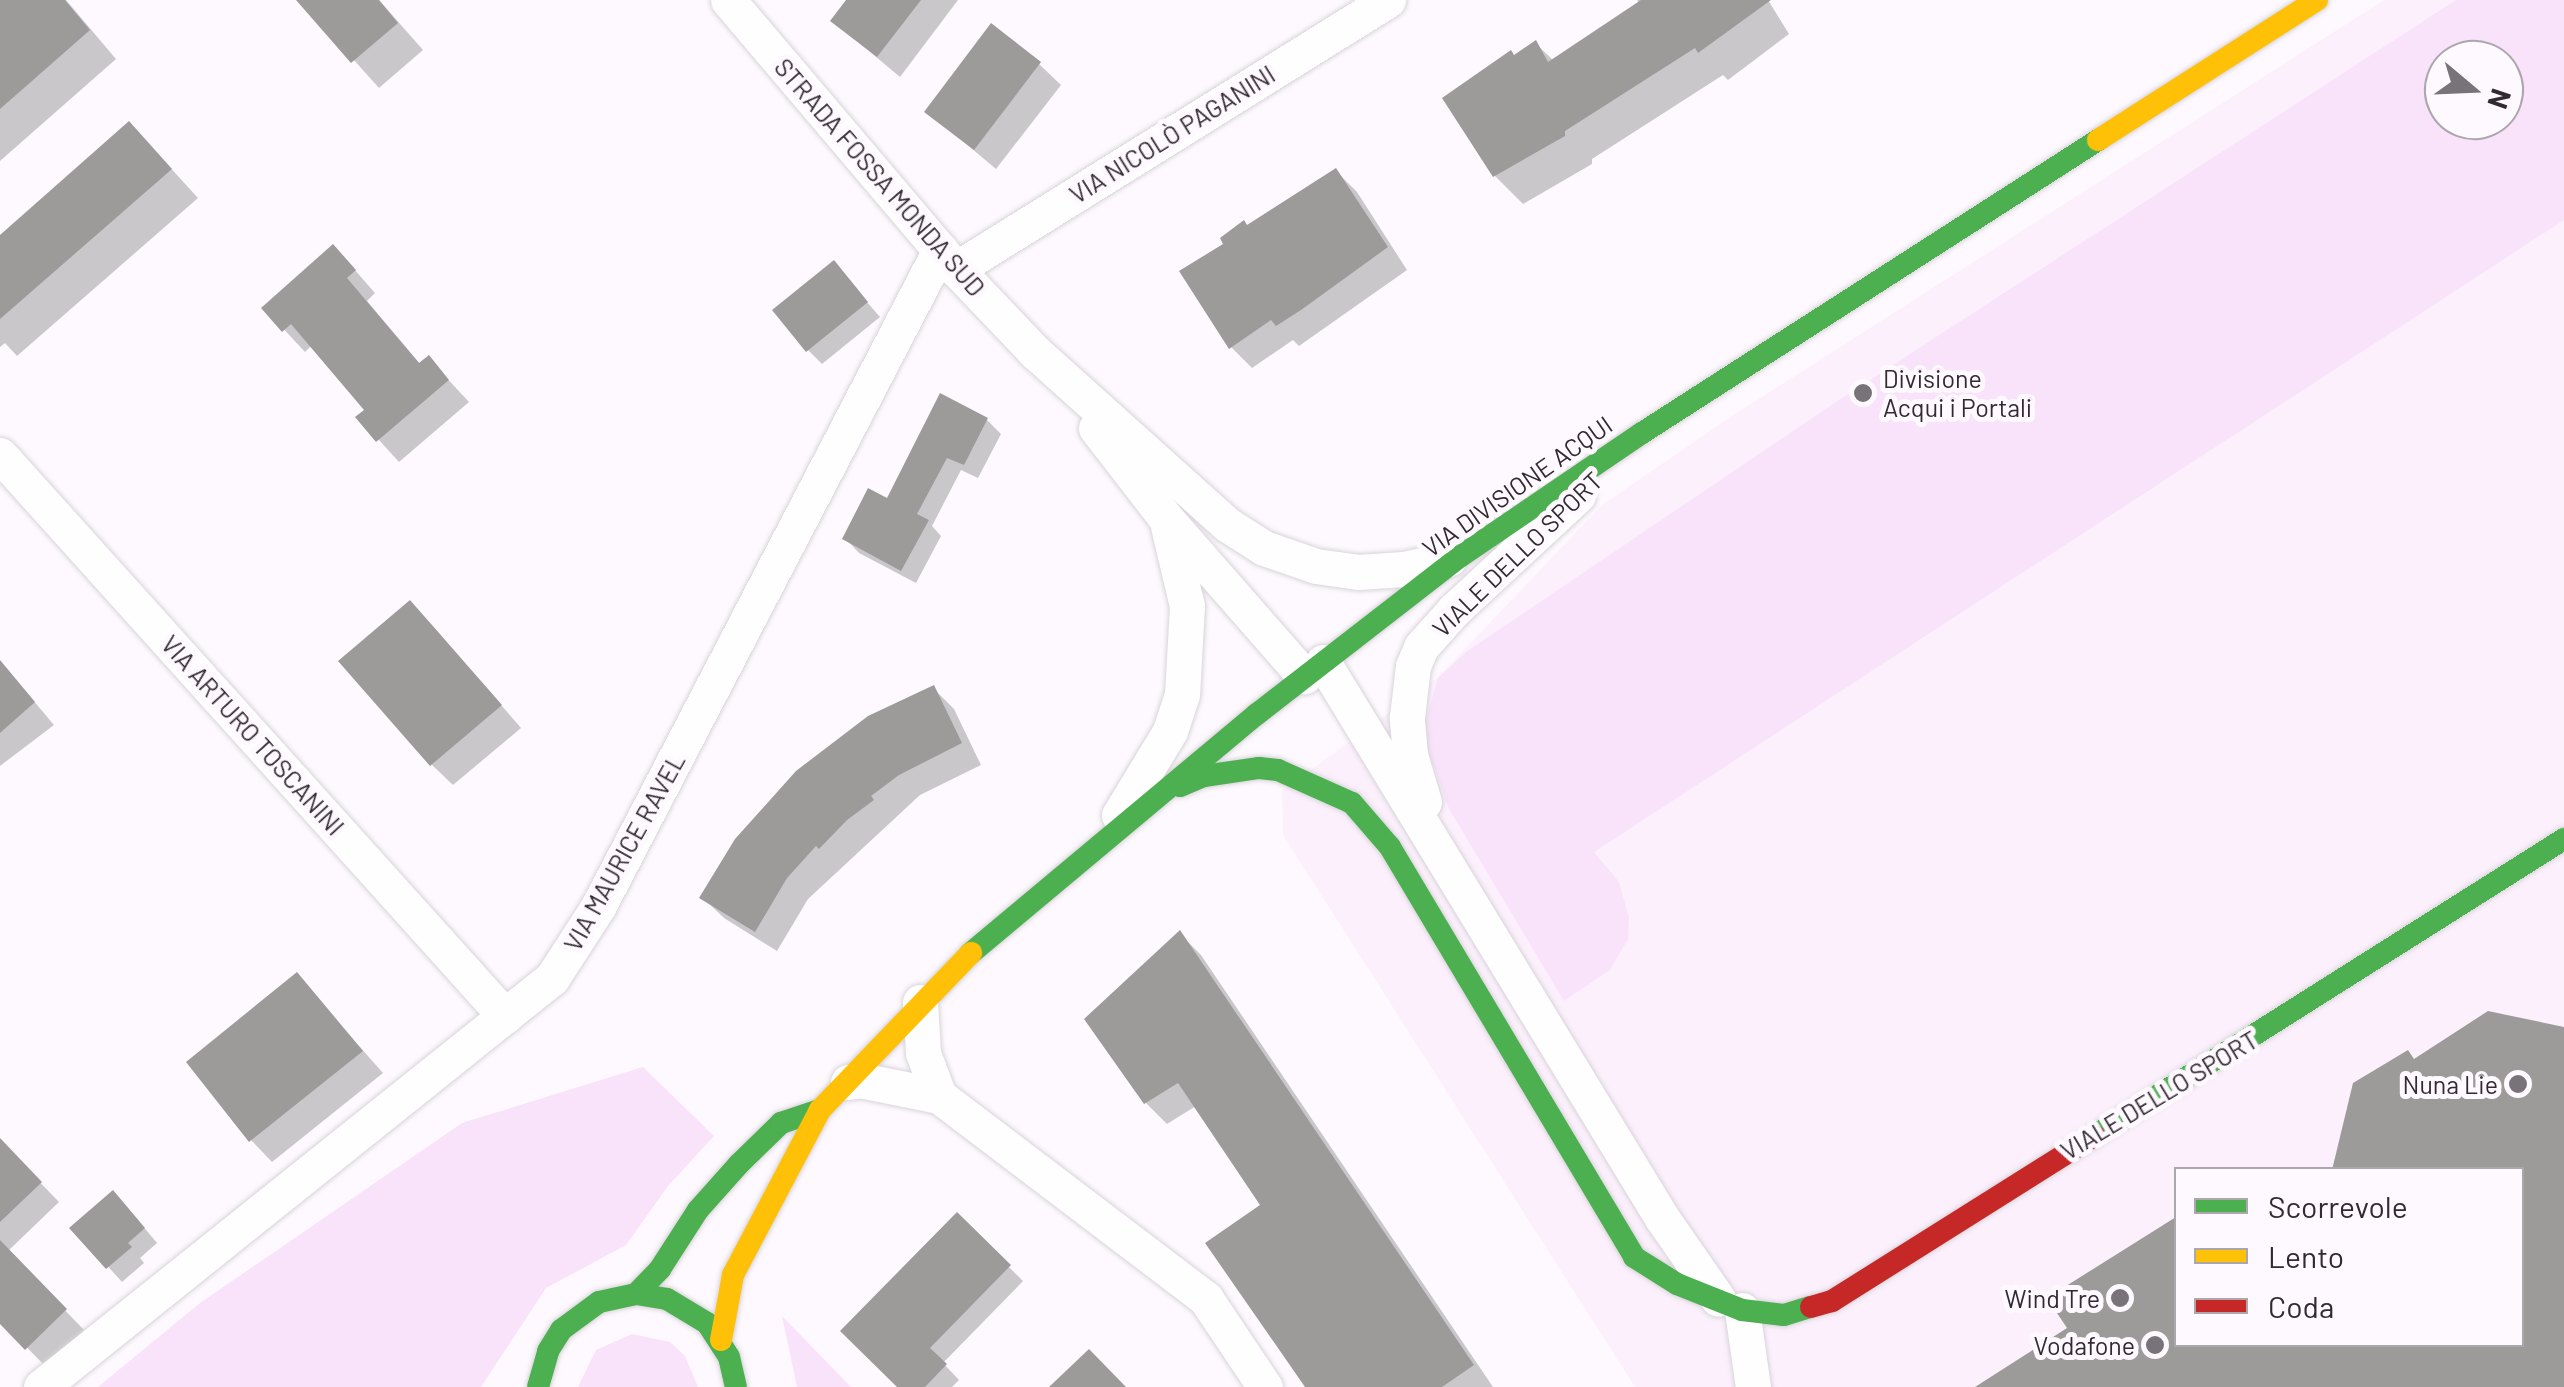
<!DOCTYPE html>
<meta charset="utf-8">
<style>
body{margin:0}
#map{position:relative;width:2564px;height:1387px;overflow:hidden;background:#fdf9fe;font-family:Barlow,sans-serif}
div>[style]{position:absolute}
.built>*{inset:0;background:#fcf0fd}
.green>*{inset:0;background:#f8e3fa}
.shadow>*{inset:0;background:#0003}
.building>*{inset:0;background:#9d9a9a}
.roads{filter:drop-shadow(0 0 2px #d8d4d9) drop-shadow(0 0 2px #d8d4d9)}
.street>*{height:35px;margin:-17.5px;padding:0 17.5px;transform-origin:17.5px;border-radius:17.5px;background:#fffeff}
.fast>*{height:22px;margin:-11px;padding:0 11px;transform-origin:11px;border-radius:11px;background:#4caf50}
.slow>*{height:22px;margin:-11px;padding:0 11px;transform-origin:11px;border-radius:11px;background:#ffc107}
.jam>*{height:22px;margin:-11px;padding:0 11px;transform-origin:11px;border-radius:11px;background:#c62828}
.dots>*{width:28px;height:28px;translate:-50% -50%;box-sizing:border-box;border:5px solid #fef8ff;border-radius:50%}
span{translate:-50% -50%;white-space:nowrap;text-align:center;line-height:1.15;-webkit-text-stroke:10px #fef8ff;paint-order:stroke}
.street-label{font-size:25px;color:#312b31}
.poi-label{font-size:25px;color:#312b31}
.left{translate:0 -50%;text-align:left}
.right{translate:-100% -50%;text-align:right}
.legend{position:absolute;left:2174px;top:1167px;width:350px;height:180px;box-sizing:border-box;background:#fef8ff;border:2px solid #aca6ad;margin:0;padding:12px 18px;list-style:none;font-size:30px;color:#312b31}
.legend li{display:flex;align-items:center;gap:20px;height:50px}
.legend b{width:50px;border:2px solid #aca6ad}
.north{position:absolute;left:2424px;top:40px;width:100px;height:100px;box-sizing:border-box;background:#fef8ff;border:2px solid #aca6ad;border-radius:50%;rotate:109deg;font-size:28px;font-weight:700;line-height:40px;text-align:center;color:#312b31}
.north::after{content:'';display:block;margin:auto;width:35px;height:45px;background:#787379;clip-path:polygon(50% 0,100% 100%,50% 72%,0 100%)}
</style>
<div id="map">
<div class="built">
<div style="clip-path:polygon(evenodd,2384px 0,2564px 0,2564px 1387px,1635px 1387px,1283px 835px,1282px 791px,1438px 677px,1602px 505px,1732px 416px,2384px 0,2444px 60px,2504px 60px,2504px 120px,2444px 120px,2444px 60px,2384px 0,2176px 1170px,2522px 1170px,2522px 1344px,2176px 1344px,2176px 1170px)"></div>
</div>
<div class="green">
<div style="clip-path:polygon(evenodd,2456px 0,2564px 0,2564px 220px,1594px 852px,1619px 882px,1629px 917px,1628px 939px,1610px 970px,1564px 1001px,1449px 809px,1422px 733px,1438px 678px,1466px 652px,1836px 402px,2456px 0,2444px 60px,2504px 60px,2504px 120px,2444px 120px,2444px 60px)"></div>
<div style="clip-path:polygon(643px 1067px,714px 1136px,668px 1186px,626px 1245px,546px 1288px,481px 1387px,98px 1387px,200px 1303px,462px 1123px)"></div>
<div style="clip-path:polygon(782px 1316px,851px 1387px,797px 1387px)"></div>
<div style="clip-path:polygon(632px 1334px,670px 1342px,685px 1356px,698px 1387px,578px 1387px,596px 1350px)"></div>
</div>
<div class="shadow">
<div style="clip-path:polygon(12px 0,66px 0,116px 59px,0 161px,0 10px)"></div>
<div style="clip-path:polygon(300px 0,379px 0,423px 50px,379px 88px)"></div>
<div style="clip-path:polygon(849px 0,958px 0,900px 77px,833px 21px)"></div>
<div style="clip-path:polygon(1637px 0,1768px 0,1789px 34px,1728px 80px,1723px 75px,1592px 159px,1592px 164px,1523px 204px,1495px 176px,1514px 57px,1535px 43px,1554px 61px,1640px 4px)"></div>
<div style="clip-path:polygon(1039px 64px,1061px 85px,996px 169px,927px 111px)"></div>
<div style="clip-path:polygon(156px 152px,198px 198px,17px 356px,5px 343px,0 347px,0 238px)"></div>
<div style="clip-path:polygon(1336px 171px,1357px 192px,1407px 270px,1299px 346px,1293px 340px,1252px 368px,1231px 347px,1226px 245px)"></div>
<div style="clip-path:polygon(834px 264px,880px 317px,822px 364px,808px 350px)"></div>
<div style="clip-path:polygon(354px 269px,375px 293px,367px 301px,421px 365px,429px 359px,469px 402px,399px 462px,359px 418px,367px 410px,312px 345px,305px 352px,264px 308px)"></div>
<div style="clip-path:polygon(987px 420px,1001px 434px,978px 478px,961px 470px,932px 526px,941px 536px,916px 583px,859px 553px,845px 538px)"></div>
<div style="clip-path:polygon(431px 624px,521px 728px,453px 785px,431px 764px)"></div>
<div style="clip-path:polygon(0 661px,54px 725px,0 766px)"></div>
<div style="clip-path:polygon(933px 688px,954px 709px,981px 765px,920px 795px,808px 899px,777px 951px,724px 918px,702px 897px)"></div>
<div style="clip-path:polygon(1180px 934px,1201px 955px,1493px 1387px,1308px 1387px,1263px 1205px,1196px 1106px,1167px 1124px,1146px 1103px)"></div>
<div style="clip-path:polygon(297px 976px,383px 1073px,272px 1162px,251px 1140px)"></div>
<div style="clip-path:polygon(2564px 1030px,2564px 1387px,1982px 1387px,2070px 1328px,2050px 1299px,2176px 1219px,2176px 1344px,2522px 1344px,2522px 1170px,2416px 1061px)"></div>
<div style="clip-path:polygon(0 1141px,59px 1202px,8px 1251px,84px 1330px,46px 1367px,0 1320px)"></div>
<div style="clip-path:polygon(127px 1207px,157px 1243px,140px 1258px,144px 1263px,122px 1282px,73px 1228px)"></div>
<div style="clip-path:polygon(957px 1216px,1023px 1281px,943px 1363px,959px 1380px,952px 1387px,900px 1387px)"></div>
</div>
<div class="building">
<div style="clip-path:polygon(0 0,65px 0,90px 30px,0 109px)"></div>
<div style="clip-path:polygon(296px 0,379px 0,398px 23px,351px 63px)"></div>
<div style="clip-path:polygon(846px 0,921px 0,877px 57px,830px 21px)"></div>
<div style="clip-path:polygon(1641px 0,1771px 0,1698px 53px,1695px 48px,1565px 131px,1565px 136px,1493px 177px,1442px 98px,1511px 50px,1514px 55px,1536px 40px,1548px 62px)"></div>
<div style="clip-path:polygon(991px 23px,1041px 62px,974px 150px,924px 112px)"></div>
<div style="clip-path:polygon(129px 121px,172px 169px,0 319px,0 235px)"></div>
<div style="clip-path:polygon(1336px 168px,1388px 247px,1301px 310px,1276px 326px,1271px 320px,1229px 349px,1179px 271px,1223px 244px,1220px 238px,1244px 220px,1247px 225px)"></div>
<div style="clip-path:polygon(333px 244px,356px 270px,347px 278px,419px 363px,429px 355px,449px 380px,376px 442px,355px 417px,364px 410px,291px 324px,282px 332px,261px 308px)"></div>
<div style="clip-path:polygon(834px 260px,868px 302px,806px 352px,772px 310px)"></div>
<div style="clip-path:polygon(940px 393px,988px 418px,964px 465px,947px 458px,917px 514px,929px 520px,901px 571px,842px 539px,868px 488px,887px 498px)"></div>
<div style="clip-path:polygon(410px 600px,502px 705px,430px 766px,338px 661px)"></div>
<div style="clip-path:polygon(0 660px,35px 702px,0 733px)"></div>
<div style="clip-path:polygon(934px 685px,962px 743px,899px 775px,871px 796px,874px 800px,847px 820px,819px 849px,816px 846px,787px 878px,755px 932px,699px 898px,735px 839px,796px 771px,868px 716px)"></div>
<div style="clip-path:polygon(1180px 930px,1474px 1365px,1442px 1387px,1305px 1387px,1205px 1243px,1260px 1205px,1178px 1083px,1144px 1104px,1084px 1019px)"></div>
<div style="clip-path:polygon(297px 972px,363px 1051px,249px 1142px,186px 1062px)"></div>
<div style="clip-path:polygon(2488px 1011px,2564px 1027px,2564px 1387px,1975px 1387px,2067px 1328px,2047px 1298px,2176px 1217px,2176px 1344px,2522px 1344px,2522px 1170px,2332px 1170px,2353px 1083px,2408px 1050px,2414px 1059px)"></div>
<div style="clip-path:polygon(0 1138px,42px 1182px,0 1222px)"></div>
<div style="clip-path:polygon(113px 1190px,145px 1228px,128px 1243px,132px 1247px,106px 1269px,69px 1228px)"></div>
<div style="clip-path:polygon(957px 1212px,1011px 1265px,930px 1348px,947px 1364px,925px 1387px,897px 1387px,840px 1331px)"></div>
<div style="clip-path:polygon(0 1240px,67px 1309px,25px 1350px,0 1324px)"></div>
<div style="clip-path:polygon(1089px 1349px,1126px 1387px,1049px 1387px)"></div>
</div>
<div class="roads">
<div class="street">
<div style="left:728px;top:0;width:353px;rotate:49.7deg"></div>
<div style="left:956px;top:269px;width:115px;rotate:46.4deg"></div>
<div style="left:1035px;top:352px;width:259px;rotate:41.9deg"></div>
<div style="left:1228px;top:525px;width:43px;rotate:32.6deg"></div>
<div style="left:1264px;top:548px;width:55px;rotate:19.1deg"></div>
<div style="left:1316px;top:566px;width:42px;rotate:8.1deg"></div>
<div style="left:1358px;top:572px;width:45px;rotate:-3.8deg"></div>
<div style="left:1403px;top:569px;width:47px;rotate:-12.3deg"></div>
<div style="left:956px;top:269px;width:509px;rotate:-31.91deg"></div>
<div style="left:1096px;top:428px;width:111px;rotate:52.3deg"></div>
<div style="left:1164px;top:516px;width:213px;rotate:48.8deg"></div>
<div style="left:0;top:455px;width:755px;rotate:48.01deg"></div>
<div style="left:1323px;top:662px;width:651px;rotate:58.63deg"></div>
<div style="left:1662px;top:1218px;width:98px;rotate:55.3deg"></div>
<div style="left:1424px;top:802px;width:49px;rotate:-106.6deg"></div>
<div style="left:1410px;top:755px;width:38px;rotate:-95deg"></div>
<div style="left:1407px;top:717px;width:51px;rotate:-83.3deg"></div>
<div style="left:1413px;top:666px;width:21px;rotate:-67deg"></div>
<div style="left:1421px;top:647px;width:50px;rotate:-48.3deg"></div>
<div style="left:1454px;top:610px;width:169px;rotate:-42.8deg"></div>
<div style="left:1119px;top:815px;width:98px;rotate:-58.7deg"></div>
<div style="left:1170px;top:731px;width:38px;rotate:-72deg"></div>
<div style="left:1182px;top:695px;width:89px;rotate:-86.8deg"></div>
<div style="left:1187px;top:606px;width:82px;rotate:-103.4deg"></div>
<div style="left:920px;top:1002px;width:51px;rotate:86.6deg"></div>
<div style="left:923px;top:1053px;width:46px;rotate:69.6deg"></div>
<div style="left:848px;top:1082px;width:12px;rotate:-9deg"></div>
<div style="left:860px;top:1080px;width:81px;rotate:11.4deg"></div>
<div style="left:939px;top:1096px;width:335px;rotate:37.2deg"></div>
<div style="left:1206px;top:1299px;width:106px;rotate:56.2deg"></div>
<div style="left:1742px;top:1310px;width:78px;rotate:81.9deg"></div>
<div style="left:41px;top:1387px;width:655px;rotate:-38.67deg"></div>
<div style="left:552px;top:978px;width:85px;rotate:-57.1deg"></div>
<div style="left:598px;top:907px;width:741px;rotate:-62.5deg"></div>
</div>
<div class="fast">
<div style="left:1180px;top:786px;width:26px;rotate:-23deg"></div>
<div style="left:1204px;top:776px;width:56px;rotate:-8.3deg"></div>
<div style="left:1259px;top:768px;width:19px;rotate:6deg"></div>
<div style="left:1278px;top:770px;width:81px;rotate:24deg"></div>
<div style="left:1352px;top:803px;width:58px;rotate:49.2deg"></div>
<div style="left:1390px;top:847px;width:477px;rotate:59.2deg"></div>
<div style="left:1634px;top:1257px;width:51px;rotate:32.1deg"></div>
<div style="left:1677px;top:1284px;width:70px;rotate:21.8deg"></div>
<div style="left:1742px;top:1310px;width:42px;rotate:6.8deg"></div>
<div style="left:1784px;top:1315px;width:28px;rotate:-17deg"></div>
<div style="left:971px;top:953px;width:373px;rotate:-39.9deg"></div>
<div style="left:1257px;top:714px;width:258px;rotate:-37.8deg"></div>
<div style="left:1461px;top:556px;width:219px;rotate:-34.2deg"></div>
<div style="left:1642px;top:433px;width:542px;rotate:-32.72deg"></div>
<div style="left:2094px;top:1136px;width:556px;rotate:-32.29deg"></div>
<div style="left:636px;top:1294px;width:35px;rotate:-46deg"></div>
<div style="left:660px;top:1269px;width:70px;rotate:-57.2deg"></div>
<div style="left:698px;top:1210px;width:62px;rotate:-48.3deg"></div>
<div style="left:739px;top:1164px;width:59px;rotate:-44.3deg"></div>
<div style="left:781px;top:1123px;width:41px;rotate:-18.4deg"></div>
<div style="left:538px;top:1387px;width:37px;rotate:-74deg"></div>
<div style="left:548px;top:1351px;width:25px;rotate:-58deg"></div>
<div style="left:561px;top:1330px;width:47px;rotate:-36.4deg"></div>
<div style="left:599px;top:1302px;width:38px;rotate:-12deg"></div>
<div style="left:636px;top:1294px;width:31px;rotate:9deg"></div>
<div style="left:667px;top:1299px;width:47px;rotate:31deg"></div>
<div style="left:707px;top:1323px;width:40px;rotate:57.1deg"></div>
<div style="left:729px;top:1357px;width:31px;rotate:77deg"></div>
</div>
<div class="slow">
<div style="left:2098px;top:140px;width:260px;rotate:-32.6deg"></div>
<div style="left:721px;top:1340px;width:66px;rotate:-79.5deg"></div>
<div style="left:733px;top:1275px;width:187px;rotate:-62.2deg"></div>
<div style="left:820px;top:1110px;width:218px;rotate:-46.1deg"></div>
</div>
<div class="jam">
<div style="left:1811px;top:1307px;width:22px;rotate:-16deg"></div>
<div style="left:1832px;top:1301px;width:310px;rotate:-32.2deg"></div>
</div>
</div>
<div class="dots">
<div style="left:1863px;top:393px;background:#787379"></div>
<div style="left:2518px;top:1084px;background:#787379"></div>
<div style="left:2120px;top:1298px;background:#787379"></div>
<div style="left:2155px;top:1345px;background:#787379"></div>
</div>
<div class="street-label">
<span style="left:1172px;top:134px;rotate:-32deg">VIA NICOLÒ PAGANINI</span>
<span style="left:880px;top:177px;rotate:49deg">STRADA FOSSA MONDA SUD</span>
<span style="left:1517px;top:486px;rotate:-35deg">VIA DIVISIONE ACQUI</span>
<span style="left:1517px;top:554px;rotate:-44deg">VIALE DELLO SPORT</span>
<span style="left:253px;top:735px;rotate:48deg">VIA ARTURO TOSCANINI</span>
<span style="left:624px;top:852px;rotate:-61deg">VIA MAURICE RAVEL</span>
<span style="left:2159px;top:1095px;rotate:-31deg">VIALE DELLO SPORT</span>
</div>
<div class="poi-label">
<span class="left" style="left:1883px;top:393px">Divisione<br>Acqui i Portali</span>
<span class="right" style="left:2498px;top:1084px">Nuna Lie</span>
<span class="right" style="left:2100px;top:1298px">Wind Tre</span>
<span class="right" style="left:2135px;top:1345px">Vodafone</span>
</div>
<ul class="legend">
<li><b style="height:12px;background:#4caf50"></b>Scorrevole</li>
<li><b style="height:12px;background:#ffc107"></b>Lento</li>
<li><b style="height:12px;background:#c62828"></b>Coda</li>
</ul>
<div class="north">N</div>
</div>
